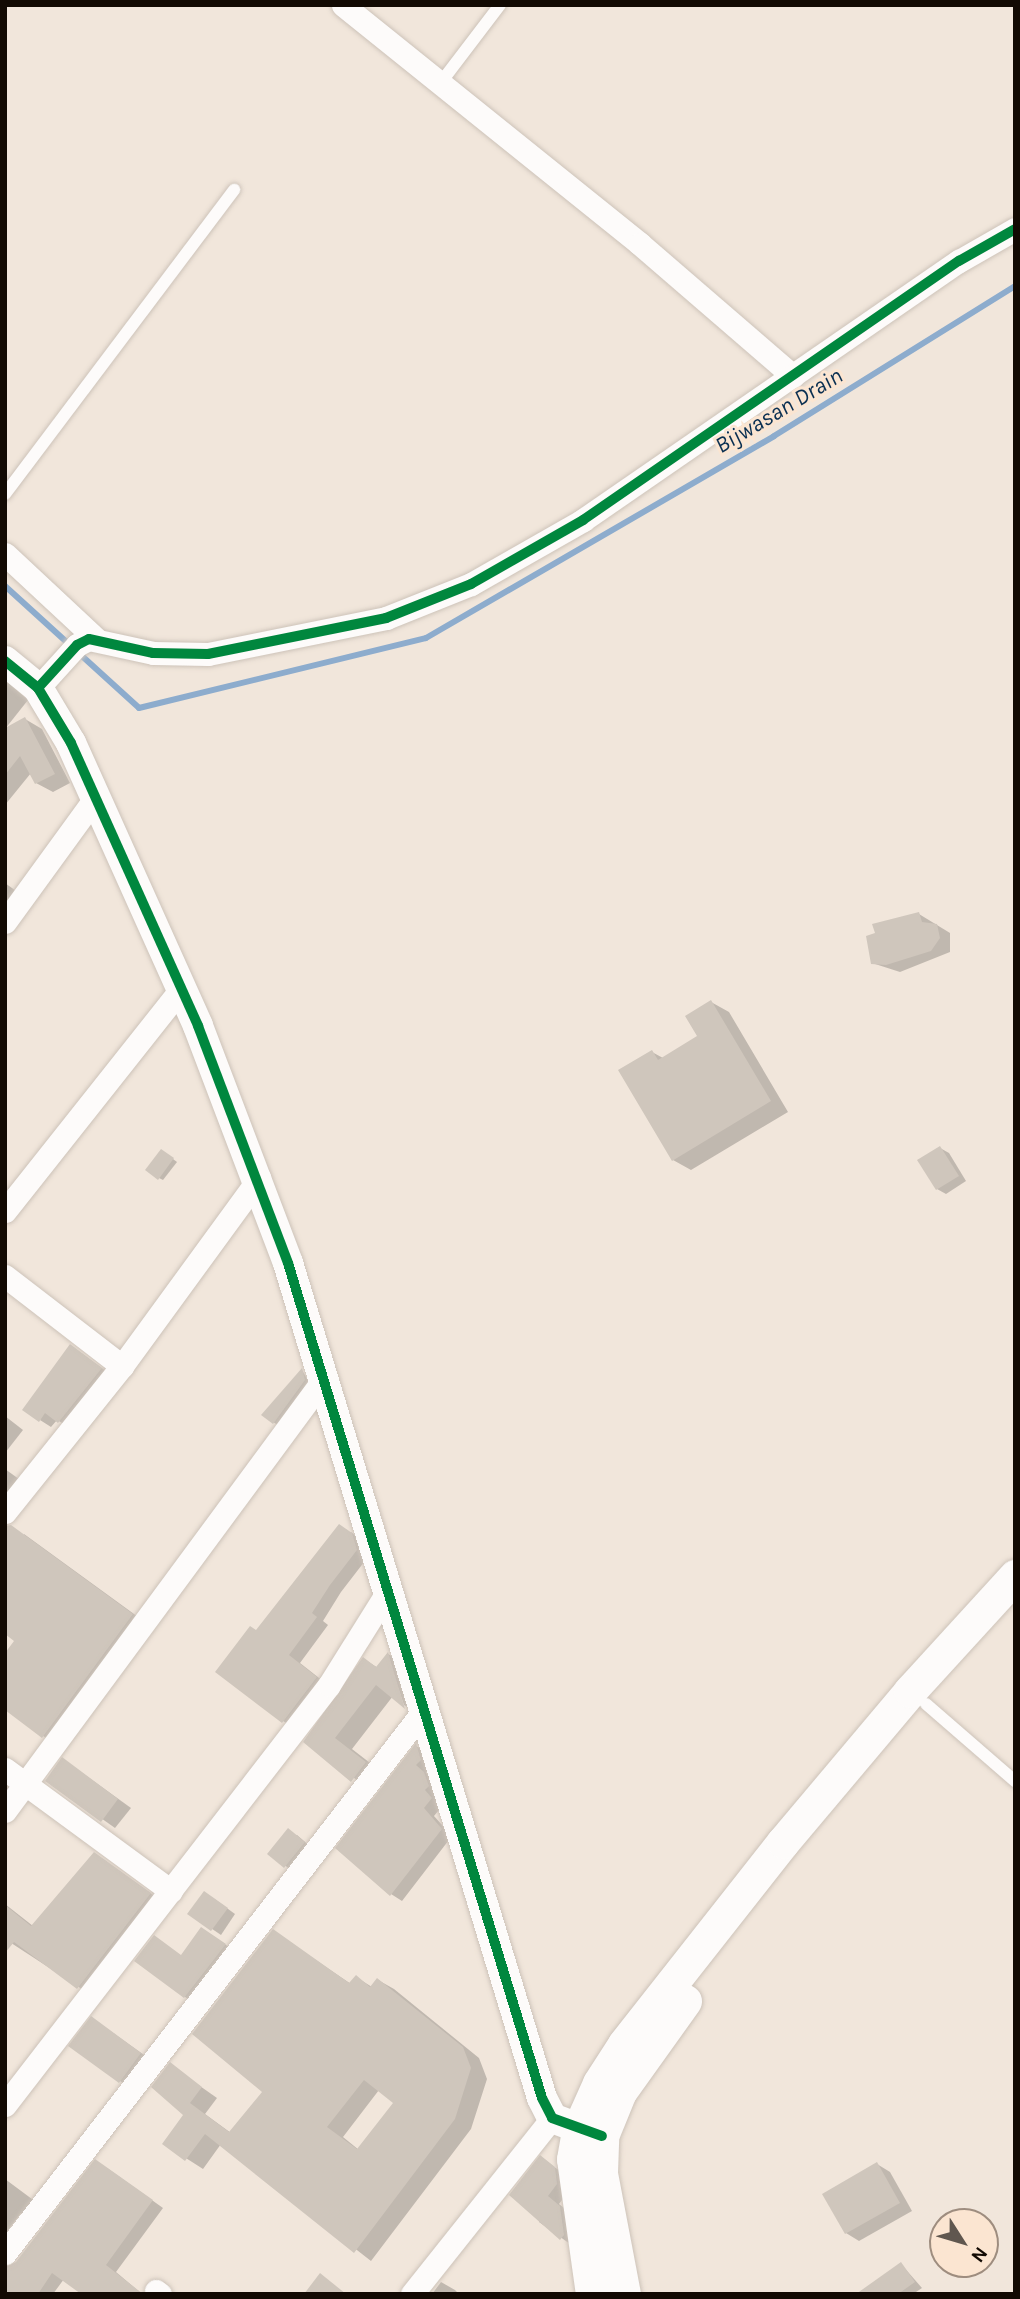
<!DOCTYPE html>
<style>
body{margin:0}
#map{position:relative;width:1020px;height:2299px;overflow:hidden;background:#f1e6db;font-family:Karla,sans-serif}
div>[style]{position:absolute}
.shadow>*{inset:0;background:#0003}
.stream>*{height:6px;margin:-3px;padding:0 3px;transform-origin:3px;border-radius:3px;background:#8daccd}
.building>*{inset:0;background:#cfc6bc}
.roads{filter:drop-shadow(0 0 2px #cdc3b9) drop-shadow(0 0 2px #cdc3b9)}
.service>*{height:12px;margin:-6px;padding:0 6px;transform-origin:6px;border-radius:6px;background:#fdfbfa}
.minor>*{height:23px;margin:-11.5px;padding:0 11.5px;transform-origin:11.5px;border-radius:11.5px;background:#fdfbfa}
.tertiary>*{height:30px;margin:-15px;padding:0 15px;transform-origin:15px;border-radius:15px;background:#fdfbfa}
.secondary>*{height:33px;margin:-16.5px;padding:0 16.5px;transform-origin:16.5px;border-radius:16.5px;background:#fdfbfa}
.cycleway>*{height:10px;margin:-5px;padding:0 5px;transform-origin:5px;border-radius:5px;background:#00873e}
span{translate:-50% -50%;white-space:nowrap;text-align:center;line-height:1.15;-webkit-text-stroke:6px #fbe5d1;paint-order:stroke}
.water-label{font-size:23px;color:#0a2f51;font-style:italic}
.frame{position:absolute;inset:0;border:7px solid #120a03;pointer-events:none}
.north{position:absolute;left:929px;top:2208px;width:70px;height:70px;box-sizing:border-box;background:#fbe5d1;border:2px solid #9e8d7f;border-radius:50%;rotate:127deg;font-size:19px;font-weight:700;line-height:28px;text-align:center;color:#120a03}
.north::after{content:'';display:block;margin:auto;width:24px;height:32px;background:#60574f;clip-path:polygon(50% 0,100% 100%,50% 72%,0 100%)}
</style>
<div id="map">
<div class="shadow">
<div style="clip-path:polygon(5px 680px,28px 700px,5px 729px)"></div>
<div style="clip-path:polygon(25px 719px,42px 729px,70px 783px,53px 792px,36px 783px,31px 773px,5px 805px,5px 730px)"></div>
<div style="clip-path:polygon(5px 883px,23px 896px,5px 920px)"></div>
<div style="clip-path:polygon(919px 914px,950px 933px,950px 952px,900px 972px,872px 963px,877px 935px)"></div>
<div style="clip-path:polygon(711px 1002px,729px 1012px,788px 1112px,691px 1170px,673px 1160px,652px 1052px,663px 1058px,699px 1037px)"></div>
<div style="clip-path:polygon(940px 1148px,949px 1153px,966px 1181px,946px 1194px,937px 1189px)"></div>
<div style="clip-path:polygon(165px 1153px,177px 1162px,163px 1180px,159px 1178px)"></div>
<div style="clip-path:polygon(71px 1346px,113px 1376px,71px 1428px,57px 1420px,51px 1427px,40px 1420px)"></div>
<div style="clip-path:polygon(302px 1370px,310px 1384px,279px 1426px,263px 1415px)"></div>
<div style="clip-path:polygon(5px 1416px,23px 1430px,5px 1453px)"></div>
<div style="clip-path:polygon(5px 1469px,23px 1482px,5px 1503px)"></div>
<div style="clip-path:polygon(351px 1532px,363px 1542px,368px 1557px,341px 1592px,323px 1621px,328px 1625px,300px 1663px,328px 1685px,295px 1728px,283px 1721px,257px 1632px)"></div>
<div style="clip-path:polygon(24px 1534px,145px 1622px,55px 1743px,43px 1736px)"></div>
<div style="clip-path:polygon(388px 1654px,406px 1664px,422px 1716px,404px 1705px,392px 1670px,393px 1696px,352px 1749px,383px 1773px,370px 1790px,305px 1741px,364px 1659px,378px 1668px)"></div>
<div style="clip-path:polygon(416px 1746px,427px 1752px,431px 1766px,426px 1773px,436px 1780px,443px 1805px,434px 1816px,452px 1836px,402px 1901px,391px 1894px)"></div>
<div style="clip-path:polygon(63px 1759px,131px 1808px,115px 1828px,47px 1780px)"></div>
<div style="clip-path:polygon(297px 1835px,312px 1848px,294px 1872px,269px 1854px)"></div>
<div style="clip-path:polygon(95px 1854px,163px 1902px,91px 1995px,5px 1939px,5px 1904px,33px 1926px)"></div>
<div style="clip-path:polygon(213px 1898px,235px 1914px,221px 1935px,190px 1914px)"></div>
<div style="clip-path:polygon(evenodd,273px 1931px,351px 1984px,356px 1977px,372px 1987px,378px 1980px,394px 1989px,479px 2058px,487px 2079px,471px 2129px,371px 2261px,221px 2144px,203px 2169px,164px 2144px,185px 2115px,170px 2065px,217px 2098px,205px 2114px,231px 2133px,264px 2091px,273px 1931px,379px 2090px,395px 2103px,359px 2150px,343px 2137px,379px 2090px)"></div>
<div style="clip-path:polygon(213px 1936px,236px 1952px,197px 2004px,185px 1997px,182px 1956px)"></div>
<div style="clip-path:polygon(92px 2018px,154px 2062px,133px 2089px,120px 2081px)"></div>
<div style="clip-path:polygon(541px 2158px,566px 2175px,568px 2192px,559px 2204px,572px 2214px,573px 2246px,539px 2222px)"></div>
<div style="clip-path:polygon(877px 2164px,890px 2172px,912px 2211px,859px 2241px,846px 2233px)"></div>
<div style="clip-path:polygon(107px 2168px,163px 2208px,116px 2272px,142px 2294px,64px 2279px,53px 2294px,5px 2294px,17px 2263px)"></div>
<div style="clip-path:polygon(5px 2179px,40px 2205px,30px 2218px,21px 2213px,5px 2234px)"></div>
<div style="clip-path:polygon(901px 2264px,922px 2288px,913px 2294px,864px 2294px)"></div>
<div style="clip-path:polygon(441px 2282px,455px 2290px,459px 2294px,432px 2294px)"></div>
</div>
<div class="stream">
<div style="left:5px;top:586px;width:181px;rotate:42.3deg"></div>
<div style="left:139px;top:708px;width:295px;rotate:-13.7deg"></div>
<div style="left:426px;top:638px;width:402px;rotate:-30.1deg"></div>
<div style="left:774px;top:436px;width:284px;rotate:-31.9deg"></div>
</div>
<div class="building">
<div style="clip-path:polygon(25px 717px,55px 774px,35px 784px,20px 756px,5px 775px,5px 728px)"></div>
<div style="clip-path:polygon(919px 912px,922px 922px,937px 924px,940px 938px,931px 951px,886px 965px,871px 964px,866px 936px,875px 933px,872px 924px)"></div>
<div style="clip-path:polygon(711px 1000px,771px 1101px,672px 1161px,618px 1070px,652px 1050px,658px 1060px,697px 1036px,685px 1016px)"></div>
<div style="clip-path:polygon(940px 1146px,959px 1176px,936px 1190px,917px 1160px)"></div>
<div style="clip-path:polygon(161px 1149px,174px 1158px,158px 1180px,145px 1170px)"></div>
<div style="clip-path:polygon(70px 1344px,102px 1368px,58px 1423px,45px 1413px,39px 1422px,22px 1410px)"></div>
<div style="clip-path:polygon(302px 1368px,305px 1380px,273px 1424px,261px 1415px)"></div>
<div style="clip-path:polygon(339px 1524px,352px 1533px,357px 1550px,330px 1585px,312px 1613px,317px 1617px,289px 1655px,317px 1677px,282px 1723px,215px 1672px,250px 1626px,256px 1630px)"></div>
<div style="clip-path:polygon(11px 1525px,133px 1614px,42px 1738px,5px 1710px,5px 1653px,14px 1641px,5px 1634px,5px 1526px)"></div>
<div style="clip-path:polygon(388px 1652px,405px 1709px,376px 1685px,335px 1738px,366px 1762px,351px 1782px,303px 1742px,363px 1657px,376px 1667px)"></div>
<div style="clip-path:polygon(416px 1743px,421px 1760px,416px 1765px,424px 1772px,429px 1786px,425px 1790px,432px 1798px,424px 1808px,442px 1829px,390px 1896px,335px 1848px)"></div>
<div style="clip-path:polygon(62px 1757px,118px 1799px,101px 1822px,45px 1781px)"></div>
<div style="clip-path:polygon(288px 1828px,305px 1842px,284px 1868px,267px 1854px)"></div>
<div style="clip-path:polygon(94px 1852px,151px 1893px,77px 1989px,14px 1942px,5px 1953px,5px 1905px,31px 1926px)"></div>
<div style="clip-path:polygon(204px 1891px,228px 1908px,211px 1931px,187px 1914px)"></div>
<div style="clip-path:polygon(201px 1927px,226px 1944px,184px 1998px,134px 1961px,154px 1935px,181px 1955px)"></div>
<div style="clip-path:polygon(evenodd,273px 1929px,349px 1983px,356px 1975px,370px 1987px,377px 1978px,463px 2047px,471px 2068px,455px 2119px,354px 2253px,205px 2134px,185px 2161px,162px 2144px,183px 2115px,151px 2087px,170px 2062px,202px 2087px,190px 2103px,229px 2132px,262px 2092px,192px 2034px,273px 1929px,364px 2080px,393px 2103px,357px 2149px,327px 2127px,364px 2080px)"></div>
<div style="clip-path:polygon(91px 2016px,141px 2053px,119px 2083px,68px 2046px)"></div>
<div style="clip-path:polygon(540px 2155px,555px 2167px,557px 2184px,548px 2196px,560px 2206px,564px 2235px,560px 2240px,509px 2195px)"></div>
<div style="clip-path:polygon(95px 2159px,153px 2200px,106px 2265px,143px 2294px,81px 2294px,52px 2273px,38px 2294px,5px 2294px,5px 2267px,16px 2262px)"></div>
<div style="clip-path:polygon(877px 2162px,900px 2203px,845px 2234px,822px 2194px)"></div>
<div style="clip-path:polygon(901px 2262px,915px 2282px,898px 2294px,856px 2294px)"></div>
<div style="clip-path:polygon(320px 2273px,346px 2294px,304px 2294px)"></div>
</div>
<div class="roads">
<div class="service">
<div style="left:442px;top:81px;width:96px;rotate:-52.7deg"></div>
<div style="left:5px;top:494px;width:381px;rotate:-53deg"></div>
<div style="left:926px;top:1704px;width:118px;rotate:40.9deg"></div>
</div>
<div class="minor">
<div style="left:343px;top:5px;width:381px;rotate:38.8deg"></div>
<div style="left:640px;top:244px;width:202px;rotate:40.8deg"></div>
<div style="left:5px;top:554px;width:123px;rotate:43deg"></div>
<div style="left:38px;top:688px;width:58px;rotate:-47.8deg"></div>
<div style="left:77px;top:645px;width:13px;rotate:-27deg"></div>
<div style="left:89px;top:639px;width:66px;rotate:12.3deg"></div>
<div style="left:153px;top:653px;width:55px;rotate:1deg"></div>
<div style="left:208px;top:654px;width:182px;rotate:-11.4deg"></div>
<div style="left:386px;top:618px;width:92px;rotate:-21.8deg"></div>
<div style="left:471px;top:584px;width:129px;rotate:-29.7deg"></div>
<div style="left:583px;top:520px;width:457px;rotate:-34.6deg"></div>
<div style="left:959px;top:261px;width:64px;rotate:-29.7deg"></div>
<div style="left:5px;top:922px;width:153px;rotate:-54deg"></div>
<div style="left:5px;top:1211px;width:283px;rotate:-51.6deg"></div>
<div style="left:5px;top:1276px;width:148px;rotate:37.6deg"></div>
<div style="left:5px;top:1512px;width:187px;rotate:-51.3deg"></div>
<div style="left:122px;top:1366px;width:233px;rotate:-53.9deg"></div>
<div style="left:5px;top:1769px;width:206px;rotate:36.3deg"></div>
<div style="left:5px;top:1811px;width:536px;rotate:-53.58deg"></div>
<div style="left:5px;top:2105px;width:530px;rotate:-52.35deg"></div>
<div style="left:329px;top:1685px;width:111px;rotate:-57.9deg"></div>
<div style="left:5px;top:2253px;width:686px;rotate:-52.34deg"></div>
<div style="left:156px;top:2291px;width:5px;rotate:37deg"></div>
<div style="left:412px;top:2294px;width:225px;rotate:-51.5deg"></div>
</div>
<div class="tertiary">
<div style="left:5px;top:661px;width:43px;rotate:39.3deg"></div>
<div style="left:38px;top:688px;width:64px;rotate:59deg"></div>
<div style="left:71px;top:743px;width:310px;rotate:65.8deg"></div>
<div style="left:198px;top:1026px;width:254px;rotate:69.2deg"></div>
<div style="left:288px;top:1263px;width:873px;rotate:73.08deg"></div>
<div style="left:542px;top:2098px;width:22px;rotate:63deg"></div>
<div style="left:552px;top:2118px;width:51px;rotate:20.6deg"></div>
</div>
<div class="secondary">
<div style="left:592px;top:2294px;width:136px;rotate:-98deg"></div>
<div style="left:573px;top:2159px;width:29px;rotate:-80deg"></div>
<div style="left:578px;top:2130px;width:51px;rotate:-65.9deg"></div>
<div style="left:599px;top:2083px;width:46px;rotate:-57.3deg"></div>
<div style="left:624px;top:2044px;width:257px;rotate:-51.8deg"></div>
<div style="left:783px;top:1842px;width:197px;rotate:-49.9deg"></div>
<div style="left:910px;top:1691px;width:156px;rotate:-47.6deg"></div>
<div style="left:624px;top:2294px;width:123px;rotate:-100.8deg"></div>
<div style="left:601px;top:2173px;width:37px;rotate:-88deg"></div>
<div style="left:602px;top:2136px;width:48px;rotate:-67.8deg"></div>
<div style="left:620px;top:2092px;width:112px;rotate:-54.5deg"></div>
</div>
</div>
<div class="cycleway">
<div style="left:5px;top:661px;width:43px;rotate:39.3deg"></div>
<div style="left:38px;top:688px;width:64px;rotate:59deg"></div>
<div style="left:71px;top:743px;width:310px;rotate:65.8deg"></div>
<div style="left:198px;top:1026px;width:254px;rotate:69.2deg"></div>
<div style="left:288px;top:1263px;width:873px;rotate:73.08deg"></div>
<div style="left:542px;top:2098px;width:22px;rotate:63deg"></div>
<div style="left:552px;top:2118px;width:53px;rotate:19.8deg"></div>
<div style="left:38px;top:688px;width:58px;rotate:-47.8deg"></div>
<div style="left:77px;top:645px;width:13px;rotate:-27deg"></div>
<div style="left:89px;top:639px;width:66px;rotate:12.3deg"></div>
<div style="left:153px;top:653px;width:55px;rotate:1deg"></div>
<div style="left:208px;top:654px;width:182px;rotate:-11.4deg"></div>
<div style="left:386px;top:618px;width:92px;rotate:-21.8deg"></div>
<div style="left:471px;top:584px;width:129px;rotate:-29.7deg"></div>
<div style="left:583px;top:520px;width:457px;rotate:-34.6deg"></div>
<div style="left:959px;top:261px;width:64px;rotate:-29.7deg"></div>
</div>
<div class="water-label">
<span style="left:779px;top:411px;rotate:-31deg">Bijwasan Drain</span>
</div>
<div class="frame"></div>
<div class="north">N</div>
</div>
